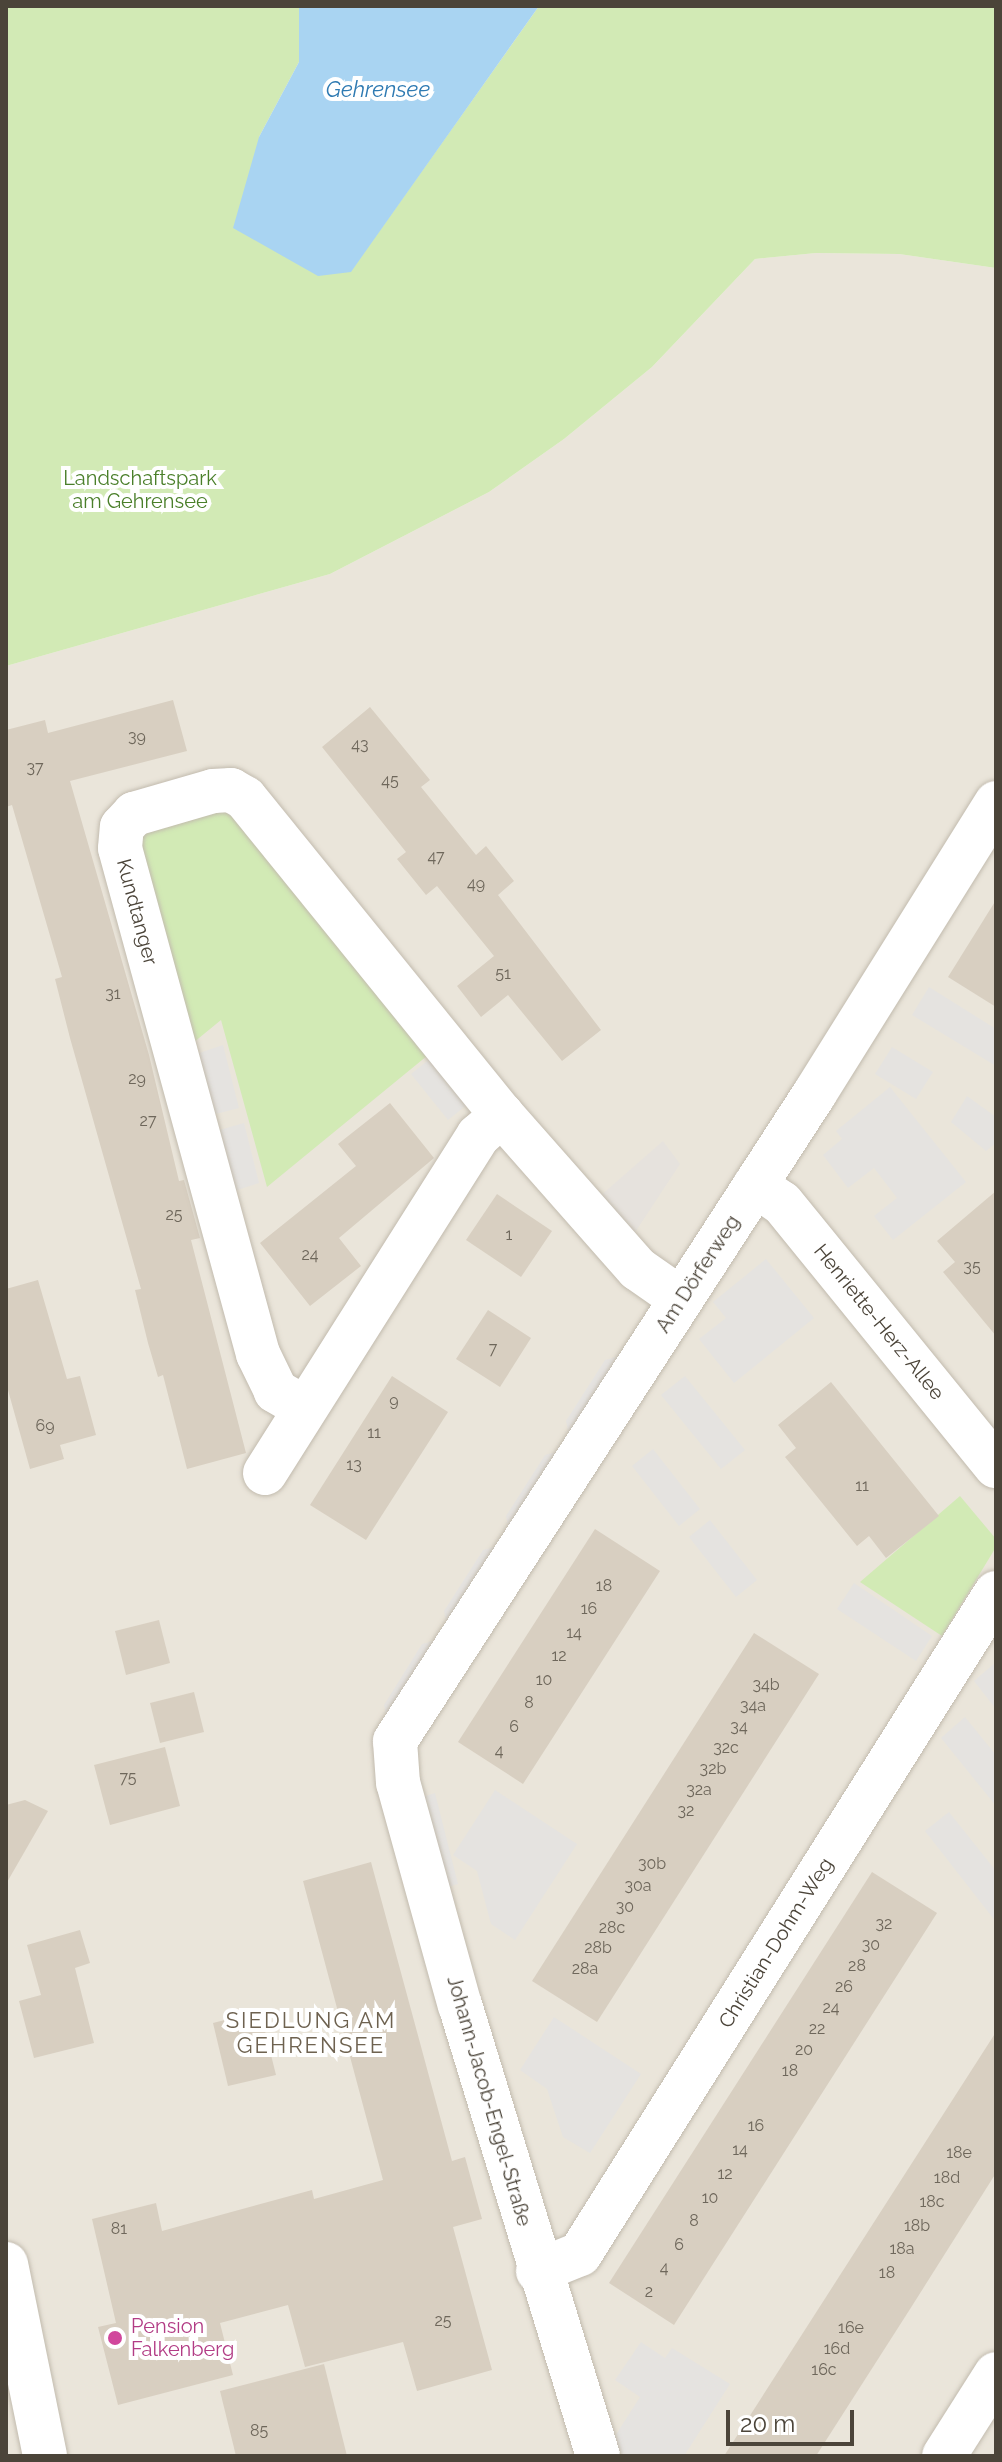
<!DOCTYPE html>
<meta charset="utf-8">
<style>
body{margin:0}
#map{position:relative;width:1002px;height:2462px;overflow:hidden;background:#f6f3ec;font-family:Raleway,sans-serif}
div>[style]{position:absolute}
.residential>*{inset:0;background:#eae5da}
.industrial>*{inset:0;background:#e6e2dd}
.green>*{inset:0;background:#d2eab5}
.parking>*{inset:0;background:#e5e3e0}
.water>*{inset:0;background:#a9d4f2}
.building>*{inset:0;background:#d8cfc1}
.roads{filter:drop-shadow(0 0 2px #c2bbae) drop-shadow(0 0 2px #c2bbae)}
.minor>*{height:44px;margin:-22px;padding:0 22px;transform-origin:22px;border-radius:22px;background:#fff}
.dots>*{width:22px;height:22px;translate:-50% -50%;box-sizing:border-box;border:4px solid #fff;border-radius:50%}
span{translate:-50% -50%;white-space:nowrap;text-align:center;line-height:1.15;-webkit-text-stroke:8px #fff;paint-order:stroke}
.number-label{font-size:16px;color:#6e675b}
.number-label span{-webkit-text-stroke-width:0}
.park-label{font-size:20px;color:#4a7f2a}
.street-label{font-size:20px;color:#4b4439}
.hotel-label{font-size:20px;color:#b23c85}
.left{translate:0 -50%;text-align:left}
.water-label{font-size:22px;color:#2e7ab2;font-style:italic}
.neighbourhood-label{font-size:22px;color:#6e6250;letter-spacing:2px}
.frame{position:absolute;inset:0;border:8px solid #4b4439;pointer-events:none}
.scale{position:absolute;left:726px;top:2410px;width:128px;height:36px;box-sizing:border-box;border:4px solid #4b4439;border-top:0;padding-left:10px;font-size:24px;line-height:28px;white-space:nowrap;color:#4b4439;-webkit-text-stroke:6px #fff;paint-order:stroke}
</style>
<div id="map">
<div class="residential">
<div style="clip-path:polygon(816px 253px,899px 254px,996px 268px,996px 2456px,6px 2456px,6px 666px,330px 574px,489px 492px,564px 439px,652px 367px,755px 259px)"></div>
</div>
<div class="industrial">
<div style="clip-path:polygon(663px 1141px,680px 1164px,630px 1240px,599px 1197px)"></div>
</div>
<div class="green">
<div style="clip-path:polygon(6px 6px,299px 6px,299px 62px,259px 137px,351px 271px,539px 6px,996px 6px,996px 268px,899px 254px,816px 253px,755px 259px,652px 367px,564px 439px,489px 492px,330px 574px,6px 666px)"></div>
<div style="clip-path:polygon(233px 807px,433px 1051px,267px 1187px,221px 1020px,188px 1047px,135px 850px,141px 832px)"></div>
<div style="clip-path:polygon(960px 1496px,996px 1539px,996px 1547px,942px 1636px,860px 1582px)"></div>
</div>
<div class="parking">
<div style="clip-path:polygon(929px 987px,996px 1029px,996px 1066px,912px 1015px)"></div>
<div style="clip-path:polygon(223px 1045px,239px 1108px,212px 1115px,216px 1131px,244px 1123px,259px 1183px,234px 1191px,188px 1047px,199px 1053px)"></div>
<div style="clip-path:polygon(892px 1047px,933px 1072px,916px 1099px,875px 1074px)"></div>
<div style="clip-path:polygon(436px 1054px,473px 1100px,448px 1120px,411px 1074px)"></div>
<div style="clip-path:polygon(890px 1087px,966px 1182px,893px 1240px,874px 1216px,897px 1198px,874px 1168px,848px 1188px,823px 1155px,842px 1139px,836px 1131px)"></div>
<div style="clip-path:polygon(967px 1096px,996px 1117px,996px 1143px,986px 1151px,951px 1122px)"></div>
<div style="clip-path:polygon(766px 1259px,814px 1318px,734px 1383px,699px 1339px,726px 1318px,713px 1302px)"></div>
<div style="clip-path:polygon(620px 1356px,569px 1436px,566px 1421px,605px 1360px)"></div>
<div style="clip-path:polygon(685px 1376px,745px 1450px,721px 1469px,661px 1395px)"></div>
<div style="clip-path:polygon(653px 1449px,700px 1509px,679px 1526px,632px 1466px)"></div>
<div style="clip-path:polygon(560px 1451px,509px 1531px,506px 1516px,545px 1455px)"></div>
<div style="clip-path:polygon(710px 1520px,757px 1580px,736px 1597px,689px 1537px)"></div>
<div style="clip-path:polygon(498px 1546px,447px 1625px,444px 1611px,483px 1550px)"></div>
<div style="clip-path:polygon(854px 1583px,932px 1636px,916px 1661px,837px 1609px)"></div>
<div style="clip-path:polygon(437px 1640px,387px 1720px,384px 1705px,422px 1644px)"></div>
<div style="clip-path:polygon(996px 1662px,996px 1707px,995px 1708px,974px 1681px)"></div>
<div style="clip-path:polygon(965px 1717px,996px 1755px,996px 1806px,941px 1738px)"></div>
<div style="clip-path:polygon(495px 1790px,577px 1844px,515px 1940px,491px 1924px,477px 1871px,453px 1855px)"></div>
<div style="clip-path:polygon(435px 1793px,458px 1884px,448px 1887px,425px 1796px)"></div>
<div style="clip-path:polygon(949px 1812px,996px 1871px,996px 1922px,925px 1831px)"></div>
<div style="clip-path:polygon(554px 2017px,641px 2074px,590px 2153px,563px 2137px,547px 2089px,520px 2070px)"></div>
<div style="clip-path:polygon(641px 2342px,665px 2358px,672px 2348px,730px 2384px,684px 2456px,623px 2456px,612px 2441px,640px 2397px,615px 2380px)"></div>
</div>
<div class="water">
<div style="clip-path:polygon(299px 6px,539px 6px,351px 272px,318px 276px,233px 228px,259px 137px,299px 62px)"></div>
</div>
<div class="building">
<div style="clip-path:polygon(173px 700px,187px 751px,70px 781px,149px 1055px,179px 1181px,184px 1180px,200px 1238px,191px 1240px,246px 1453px,187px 1469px,163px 1375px,158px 1377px,148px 1343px,135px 1290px,141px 1289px,70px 1038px,55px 979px,62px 977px,12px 805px,6px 807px,6px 730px,45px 720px,48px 733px)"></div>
<div style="clip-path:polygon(370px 707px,430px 780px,421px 787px,476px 855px,486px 846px,514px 881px,498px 895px,601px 1030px,562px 1061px,508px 995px,481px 1017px,457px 986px,494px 956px,437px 886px,426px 895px,397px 859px,406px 852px,322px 747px)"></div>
<div style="clip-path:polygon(996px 900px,996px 1007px,948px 977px)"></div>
<div style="clip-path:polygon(390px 1103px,434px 1158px,339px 1238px,361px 1266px,310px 1306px,260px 1243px,356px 1166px,338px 1144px)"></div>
<div style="clip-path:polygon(996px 1191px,996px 1336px,943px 1272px,955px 1262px,937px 1241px)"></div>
<div style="clip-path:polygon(497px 1194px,552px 1231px,521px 1277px,466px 1240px)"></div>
<div style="clip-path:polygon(38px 1280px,67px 1379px,80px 1376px,96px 1435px,60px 1445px,64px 1459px,30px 1469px,6px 1383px,6px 1289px)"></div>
<div style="clip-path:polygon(488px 1310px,531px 1338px,500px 1387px,456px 1359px)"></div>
<div style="clip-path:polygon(392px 1376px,448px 1412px,366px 1540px,310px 1505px)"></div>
<div style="clip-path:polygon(831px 1382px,939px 1516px,886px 1558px,869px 1536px,857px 1546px,785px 1457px,796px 1448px,778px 1425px)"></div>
<div style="clip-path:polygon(595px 1529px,660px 1571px,523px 1784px,458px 1742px)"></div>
<div style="clip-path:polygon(159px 1620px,170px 1663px,126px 1675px,115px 1631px)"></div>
<div style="clip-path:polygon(754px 1633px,819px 1674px,597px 2022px,532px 1981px)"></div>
<div style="clip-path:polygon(194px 1692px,204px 1732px,160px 1743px,150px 1703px)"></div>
<div style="clip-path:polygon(165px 1747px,180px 1806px,110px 1825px,94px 1765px)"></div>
<div style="clip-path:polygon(25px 1800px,48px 1811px,6px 1884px,6px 1805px)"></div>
<div style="clip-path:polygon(371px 1862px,452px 2161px,465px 2157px,482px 2219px,453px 2227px,492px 2370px,417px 2391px,403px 2342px,305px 2367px,288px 2305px,220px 2323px,233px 2375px,118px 2405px,98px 2327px,116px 2323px,92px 2219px,156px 2203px,162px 2231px,312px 2190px,314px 2199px,383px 2180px,303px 1881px)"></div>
<div style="clip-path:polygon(872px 1872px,937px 1913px,674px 2325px,609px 2283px)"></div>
<div style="clip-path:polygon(80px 1930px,90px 1963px,75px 1968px,94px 2043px,34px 2058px,19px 2001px,41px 1995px,27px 1945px)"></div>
<div style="clip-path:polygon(260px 2011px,276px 2075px,228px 2086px,213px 2023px)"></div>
<div style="clip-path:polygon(996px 2032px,996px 2173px,912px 2306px,816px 2456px,724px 2456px)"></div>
<div style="clip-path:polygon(324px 2364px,347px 2456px,236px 2456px,220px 2391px)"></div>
</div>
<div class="roads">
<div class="minor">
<div style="left:755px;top:1185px;width:32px;rotate:34deg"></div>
<div style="left:782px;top:1203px;width:339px;rotate:50.9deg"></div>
<div style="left:305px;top:1408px;width:34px;rotate:-150deg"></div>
<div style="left:276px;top:1391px;width:41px;rotate:-115.9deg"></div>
<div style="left:258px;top:1354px;width:524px;rotate:-105.26deg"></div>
<div style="left:120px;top:848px;width:21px;rotate:-85deg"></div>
<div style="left:122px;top:827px;width:18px;rotate:-47deg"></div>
<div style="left:134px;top:814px;width:82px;rotate:-16.2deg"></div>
<div style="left:213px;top:791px;width:18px;rotate:-3deg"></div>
<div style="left:231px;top:790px;width:16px;rotate:30deg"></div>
<div style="left:245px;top:798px;width:408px;rotate:51deg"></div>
<div style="left:502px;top:1115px;width:205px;rotate:48.6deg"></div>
<div style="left:638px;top:1269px;width:52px;rotate:34.9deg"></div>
<div style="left:265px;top:1473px;width:399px;rotate:-57.7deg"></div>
<div style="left:478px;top:1136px;width:32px;rotate:-41deg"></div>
<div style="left:6px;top:2264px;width:196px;rotate:78.5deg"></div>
<div style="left:538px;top:2271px;width:45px;rotate:-22deg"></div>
<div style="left:580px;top:2254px;width:781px;rotate:-57.82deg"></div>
<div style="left:598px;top:2456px;width:471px;rotate:-107deg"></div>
<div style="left:460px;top:2006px;width:231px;rotate:-105.5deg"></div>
<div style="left:398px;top:1783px;width:42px;rotate:-94.1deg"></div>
<div style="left:395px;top:1741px;width:772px;rotate:-57.05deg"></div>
<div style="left:815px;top:1093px;width:342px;rotate:-58deg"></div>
<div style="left:944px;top:2456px;width:97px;rotate:-57.6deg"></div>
</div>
</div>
<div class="dots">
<div style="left:115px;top:2338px;background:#d1479c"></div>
</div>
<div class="number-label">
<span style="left:137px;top:737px">39</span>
<span style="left:360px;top:745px">43</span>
<span style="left:35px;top:768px">37</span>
<span style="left:390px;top:781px">45</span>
<span style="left:436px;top:857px">47</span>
<span style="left:476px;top:884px">49</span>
<span style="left:503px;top:974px">51</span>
<span style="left:113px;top:994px">31</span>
<span style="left:137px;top:1079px">29</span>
<span style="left:148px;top:1121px">27</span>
<span style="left:174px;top:1215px">25</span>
<span style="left:509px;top:1235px">1</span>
<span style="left:310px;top:1255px">24</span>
<span style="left:972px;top:1267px">35</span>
<span style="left:493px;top:1349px">7</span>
<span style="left:394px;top:1401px">9</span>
<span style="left:45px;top:1426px">69</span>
<span style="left:374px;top:1433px">11</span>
<span style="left:354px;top:1465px">13</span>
<span style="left:862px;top:1486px">11</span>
<span style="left:604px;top:1586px">18</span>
<span style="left:589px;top:1609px">16</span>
<span style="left:574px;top:1633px">14</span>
<span style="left:559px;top:1656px">12</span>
<span style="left:544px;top:1680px">10</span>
<span style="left:766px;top:1685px">34b</span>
<span style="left:529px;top:1703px">8</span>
<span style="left:753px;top:1706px">34a</span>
<span style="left:514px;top:1727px">6</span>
<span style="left:739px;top:1727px">34</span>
<span style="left:726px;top:1748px">32c</span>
<span style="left:499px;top:1751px">4</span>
<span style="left:713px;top:1769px">32b</span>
<span style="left:128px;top:1778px">75</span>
<span style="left:699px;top:1790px">32a</span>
<span style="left:686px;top:1811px">32</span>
<span style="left:652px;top:1864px">30b</span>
<span style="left:638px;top:1886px">30a</span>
<span style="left:625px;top:1907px">30</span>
<span style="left:884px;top:1924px">32</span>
<span style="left:612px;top:1928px">28c</span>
<span style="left:871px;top:1945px">30</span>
<span style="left:598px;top:1948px">28b</span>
<span style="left:857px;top:1966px">28</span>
<span style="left:585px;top:1969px">28a</span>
<span style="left:844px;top:1987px">26</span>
<span style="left:831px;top:2008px">24</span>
<span style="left:817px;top:2029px">22</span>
<span style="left:804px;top:2050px">20</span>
<span style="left:790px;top:2071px">18</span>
<span style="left:756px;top:2126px">16</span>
<span style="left:740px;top:2150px">14</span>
<span style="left:959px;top:2153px">18e</span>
<span style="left:725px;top:2174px">12</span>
<span style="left:947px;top:2178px">18d</span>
<span style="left:710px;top:2198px">10</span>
<span style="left:932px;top:2202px">18c</span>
<span style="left:694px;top:2221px">8</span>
<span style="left:917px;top:2226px">18b</span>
<span style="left:119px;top:2229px">81</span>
<span style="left:679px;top:2245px">6</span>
<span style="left:902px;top:2249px">18a</span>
<span style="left:664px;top:2268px">4</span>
<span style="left:887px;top:2273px">18</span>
<span style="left:649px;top:2292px">2</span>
<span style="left:443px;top:2321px">25</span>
<span style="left:851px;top:2328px">16e</span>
<span style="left:837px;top:2349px">16d</span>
<span style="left:824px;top:2370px">16c</span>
<span style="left:259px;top:2431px">85</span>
</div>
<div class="park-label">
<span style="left:140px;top:490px">Landschaftspark<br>am Gehrensee</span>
</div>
<div class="street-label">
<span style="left:137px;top:912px;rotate:75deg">Kundtanger</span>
<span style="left:698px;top:1274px;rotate:-57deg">Am Dörferweg</span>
<span style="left:879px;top:1322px;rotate:51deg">Henriette-Herz-Allee</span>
<span style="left:776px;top:1943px;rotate:-58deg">Christian-Dohm-Weg</span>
<span style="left:489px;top:2101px;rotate:74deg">Johann-Jacob-Engel-Straße</span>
</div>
<div class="hotel-label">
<span class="left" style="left:131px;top:2338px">Pension<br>Falkenberg</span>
</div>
<div class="water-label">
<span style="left:378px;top:90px">Gehrensee</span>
</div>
<div class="neighbourhood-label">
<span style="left:311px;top:2033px">SIEDLUNG AM<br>GEHRENSEE</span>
</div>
<div class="frame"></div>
<div class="scale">20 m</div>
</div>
